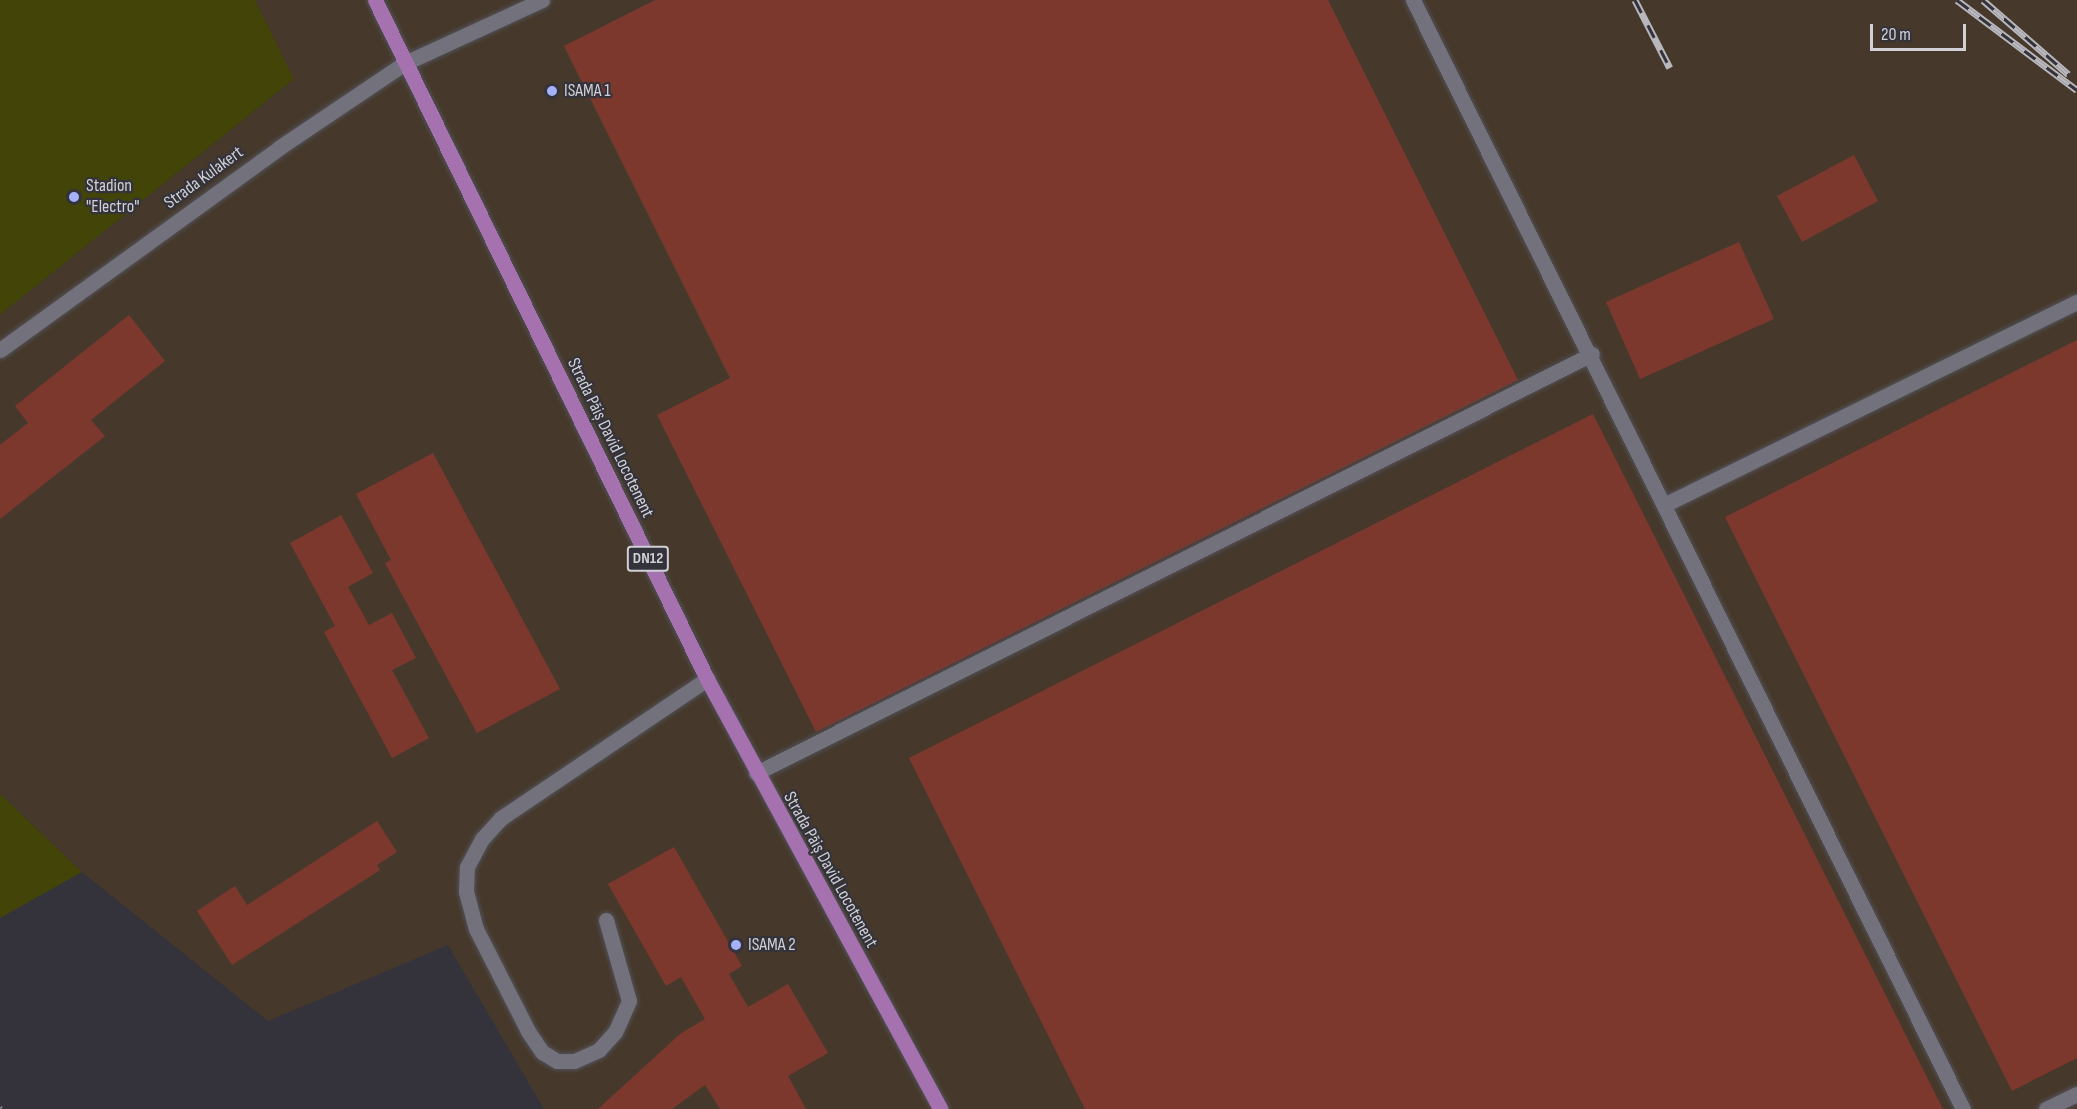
<!DOCTYPE html>
<meta charset="utf-8">
<style>
body{margin:0}
#map{position:relative;width:2077px;height:1109px;overflow:hidden;background:#34333b;font-family:"Sofia Sans Condensed",sans-serif}
div>[style]{position:absolute}
.industrial>*{inset:0;background:#46392b}
.green>*{inset:0;background:#424408}
.building>*{inset:0;background:#7d382e}
.path>*{height:4px;margin-top:-2px;transform-origin:0;background:repeating-linear-gradient(90deg,#85848b 0 4.5px,transparent 0 9px)}
.roads{filter:drop-shadow(0 0 2px #525158) drop-shadow(0 0 2px #525158)}
.service>*{height:15px;margin:-7.5px;padding:0 7.5px;transform-origin:7.5px;border-radius:7.5px;background:#73727c}
.minor>*{height:15px;margin:-7.5px;padding:0 7.5px;transform-origin:7.5px;border-radius:7.5px;background:#73727c}
.primary>*{height:15px;margin:-7.5px;padding:0 7.5px;transform-origin:7.5px;border-radius:7.5px;background:#a571ae}
.rail>*{height:7px;margin-top:-3.5px;transform-origin:0;background:repeating-linear-gradient(90deg,#34333b 0 14px,#b8b7be 0 28px);box-sizing:border-box;border-block:2px solid #b8b7be}
.dots>*{width:16px;height:16px;translate:-50% -50%;box-sizing:border-box;border:3px solid #34333b;border-radius:50%}
span{translate:-50% -50%;white-space:nowrap;text-align:center;line-height:1.15;-webkit-text-stroke:4.5px #34333b;paint-order:stroke}
.shield-label span{padding:2px 4px;background:#34333b;border:2px solid;border-radius:4px;-webkit-text-stroke-width:0}
.shield-label{font-size:16px;color:#d1d0d6;font-weight:700}
.poi-label{font-size:18px;color:#d1d0d6}
.left{translate:0 -50%;text-align:left}
.street-label{font-size:18px;color:#d1d0d6}
.scale{position:absolute;left:1870px;top:24px;width:96px;height:27px;box-sizing:border-box;border:3px solid #d1d0d6;border-top:0;padding-left:8px;font-size:18px;line-height:21px;white-space:nowrap;color:#d1d0d6;-webkit-text-stroke:4px #34333b;paint-order:stroke}
</style>
<div id="map">
<div class="industrial">
<div style="clip-path:polygon(255px 0,2077px 0,2077px 1109px,544px 1109px,448px 945px,268px 1021px,82px 872px,0 794px,0 315px,294px 79px)"></div>
</div>
<div class="green">
<div style="clip-path:polygon(0 0,255px 0,294px 79px,0 315px)"></div>
<div style="clip-path:polygon(0 794px,82px 872px,0 918px)"></div>
</div>
<div class="building">
<div style="clip-path:polygon(655px 0,1328px 0,1518px 380px,816px 732px,657px 415px,730px 378px,564px 46px)"></div>
<div style="clip-path:polygon(1854px 155px,1878px 201px,1802px 242px,1777px 196px)"></div>
<div style="clip-path:polygon(1739px 242px,1774px 319px,1640px 379px,1606px 302px)"></div>
<div style="clip-path:polygon(129px 315px,165px 361px,91px 420px,105px 436px,0 519px,0 445px,28px 423px,15px 406px)"></div>
<div style="clip-path:polygon(2077px 340px,2077px 1058px,2012px 1091px,1725px 517px)"></div>
<div style="clip-path:polygon(1593px 414px,1943px 1109px,1085px 1109px,909px 758px)"></div>
<div style="clip-path:polygon(433px 453px,560px 689px,477px 733px,385px 563px,391px 560px,356px 494px)"></div>
<div style="clip-path:polygon(341px 515px,373px 573px,348px 587px,369px 625px,392px 613px,416px 658px,392px 670px,429px 738px,392px 758px,324px 632px,335px 626px,290px 543px)"></div>
<div style="clip-path:polygon(377px 821px,397px 852px,377px 865px,380px 870px,232px 965px,197px 911px,235px 886px,247px 905px)"></div>
<div style="clip-path:polygon(674px 847px,742px 966px,729px 974px,748px 1007px,788px 984px,828px 1053px,788px 1076px,806px 1109px,720px 1109px,705px 1085px,672px 1109px,598px 1109px,680px 1034px,705px 1019px,681px 977px,666px 986px,608px 884px)"></div>
</div>
<div class="path">
<div style="left:0;top:1107px;width:2px;rotate:63deg"></div>
</div>
<div class="roads">
<div class="service">
<div style="left:1413px;top:0;width:1238px;rotate:63.62deg"></div>
<div style="left:405px;top:63px;width:151px;rotate:-24.7deg"></div>
<div style="left:1666px;top:504px;width:458px;rotate:-26.2deg"></div>
<div style="left:756px;top:773px;width:935px;rotate:-26.62deg"></div>
<div style="left:606px;top:920px;width:84px;rotate:74.1deg"></div>
<div style="left:629px;top:1001px;width:34px;rotate:114deg"></div>
<div style="left:615px;top:1032px;width:24px;rotate:132deg"></div>
<div style="left:599px;top:1050px;width:27px;rotate:156deg"></div>
<div style="left:574px;top:1061px;width:17px;rotate:180deg"></div>
<div style="left:557px;top:1061px;width:17px;rotate:-149deg"></div>
<div style="left:542px;top:1052px;width:25px;rotate:-124deg"></div>
<div style="left:528px;top:1031px;width:114px;rotate:-117deg"></div>
<div style="left:476px;top:929px;width:38px;rotate:-105deg"></div>
<div style="left:466px;top:892px;width:25px;rotate:-88deg"></div>
<div style="left:467px;top:867px;width:32px;rotate:-62deg"></div>
<div style="left:482px;top:839px;width:28px;rotate:-48deg"></div>
<div style="left:501px;top:818px;width:249px;rotate:-34deg"></div>
<div style="left:2046px;top:1109px;width:34px;rotate:-26deg"></div>
</div>
<div class="minor">
<div style="left:0;top:350px;width:346px;rotate:-35.9deg"></div>
<div style="left:280px;top:147px;width:151px;rotate:-33.9deg"></div>
</div>
<div class="primary">
<div style="left:375px;top:0;width:756px;rotate:63.94deg"></div>
<div style="left:707px;top:679px;width:489px;rotate:61.5deg"></div>
</div>
</div>
<div class="rail">
<div style="left:1635px;top:0;width:76px;rotate:62.8deg"></div>
<div style="left:1957px;top:0;width:150px;rotate:36.9deg"></div>
<div style="left:1983px;top:0;width:113px;rotate:41deg"></div>
</div>
<div class="dots">
<div style="left:552px;top:91px;background:#a6b1fc"></div>
<div style="left:74px;top:197px;background:#a6b1fc"></div>
<div style="left:736px;top:945px;background:#a6b1fc"></div>
</div>
<div class="shield-label">
<span style="left:648px;top:559px">DN12</span>
</div>
<div class="poi-label">
<span class="left" style="left:564px;top:91px">ISAMA 1</span>
<span class="left" style="left:86px;top:197px">Stadion<br>"Electro"</span>
<span class="left" style="left:748px;top:945px">ISAMA 2</span>
</div>
<div class="street-label">
<span style="left:204px;top:178px;rotate:-36deg">Strada Kulakert</span>
<span style="left:610px;top:438px;rotate:64deg">Strada Păiș David Locotenent</span>
<span style="left:830px;top:870px;rotate:61deg">Strada Păiș David Locotenent</span>
</div>
<div class="scale">20 m</div>
</div>
